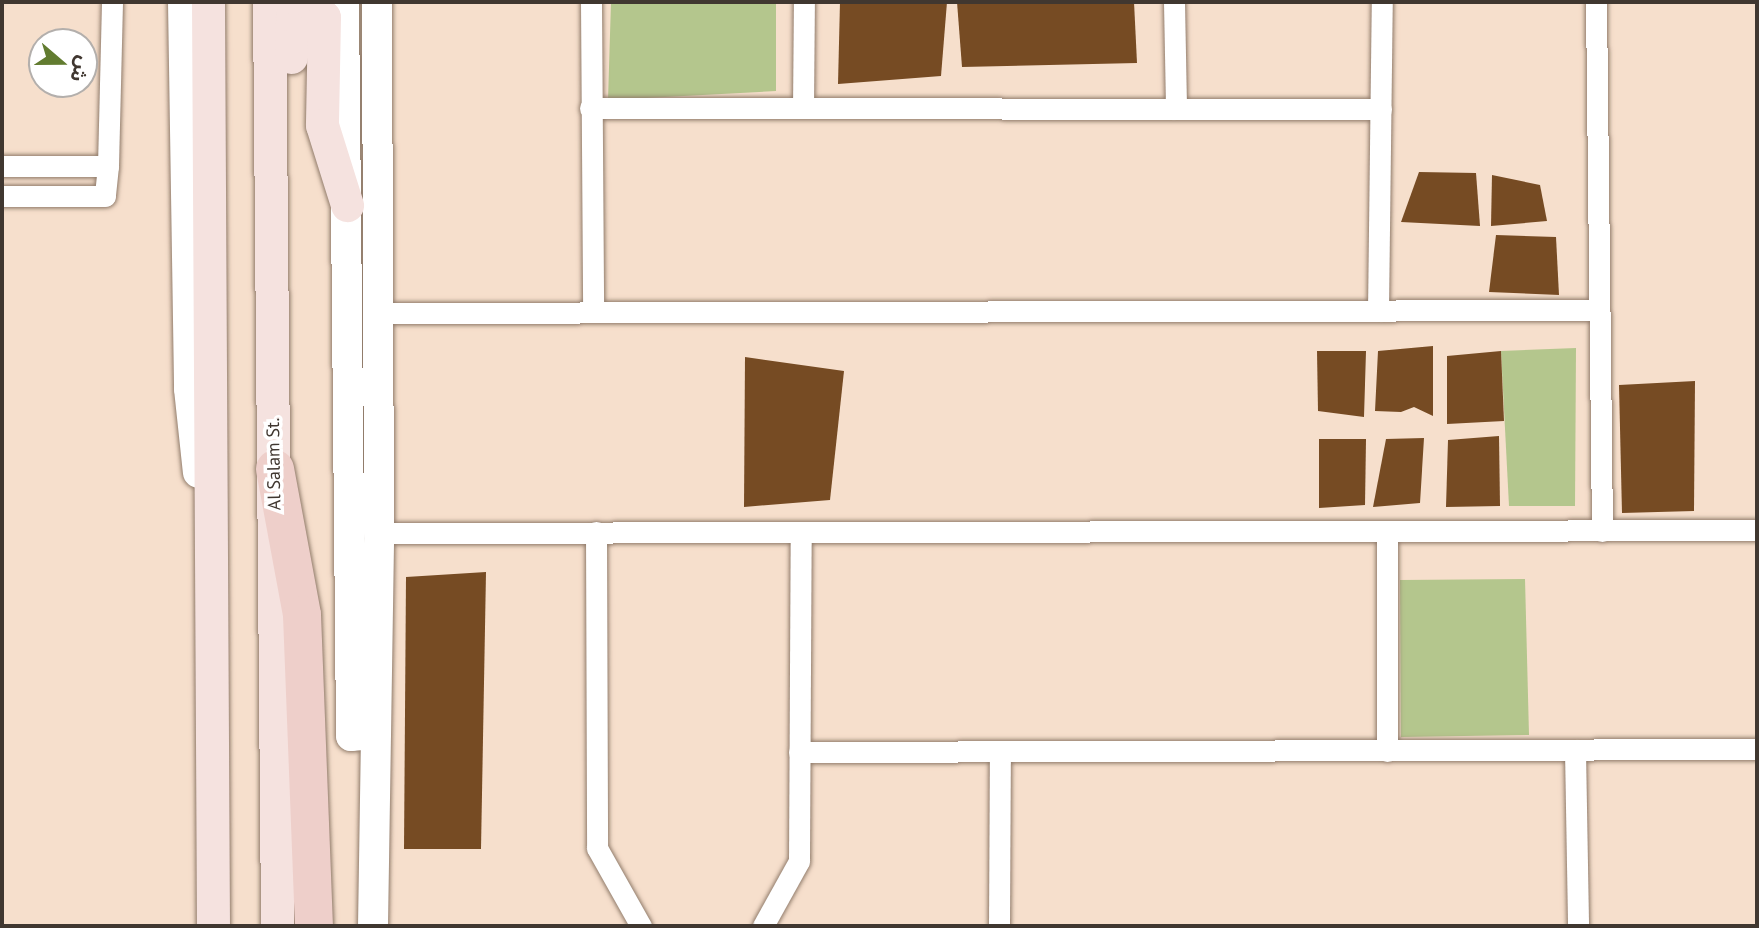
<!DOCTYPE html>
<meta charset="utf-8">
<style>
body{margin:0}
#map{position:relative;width:1759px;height:928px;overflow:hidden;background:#f6dfcc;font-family:"PT Sans","Noto Sans Arabic",sans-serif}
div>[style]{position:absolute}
.green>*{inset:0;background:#b4c68d}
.building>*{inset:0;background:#764b23}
.roads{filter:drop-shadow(0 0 2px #917c6b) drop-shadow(0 0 2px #917c6b)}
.street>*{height:21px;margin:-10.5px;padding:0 10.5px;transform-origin:10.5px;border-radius:10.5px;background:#fff}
.secondary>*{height:30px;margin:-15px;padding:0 15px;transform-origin:15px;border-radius:15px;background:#fff}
.primary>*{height:33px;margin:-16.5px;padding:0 16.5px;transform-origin:16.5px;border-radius:16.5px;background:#f5e2df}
.highway>*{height:38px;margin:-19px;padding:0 19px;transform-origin:19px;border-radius:19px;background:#eecfca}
span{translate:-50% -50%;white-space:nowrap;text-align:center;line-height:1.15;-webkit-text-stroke:7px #fff;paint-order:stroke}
.street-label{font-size:18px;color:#403730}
.frame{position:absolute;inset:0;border:4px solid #403730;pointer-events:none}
.north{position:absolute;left:28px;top:28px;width:70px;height:70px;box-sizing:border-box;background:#fff;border:2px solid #b3afac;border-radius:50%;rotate:110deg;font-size:19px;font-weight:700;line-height:28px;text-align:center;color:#403730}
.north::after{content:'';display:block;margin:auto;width:24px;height:32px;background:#627c30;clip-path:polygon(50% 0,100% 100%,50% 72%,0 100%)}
</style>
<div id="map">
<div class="green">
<div style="clip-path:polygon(611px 2px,776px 2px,776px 91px,608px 100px)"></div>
<div style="clip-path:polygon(1576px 348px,1575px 506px,1509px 506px,1501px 351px)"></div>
<div style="clip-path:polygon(1525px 579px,1529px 735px,1401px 737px,1400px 580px)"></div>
</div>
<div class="building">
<div style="clip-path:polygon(840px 2px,947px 2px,941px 76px,838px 84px)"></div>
<div style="clip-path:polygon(957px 2px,1134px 2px,1137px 63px,962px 67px)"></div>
<div style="clip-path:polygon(1419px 172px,1476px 173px,1480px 226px,1401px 222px)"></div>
<div style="clip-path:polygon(1492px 175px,1540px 185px,1547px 221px,1491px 226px)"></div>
<div style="clip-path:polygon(1496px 235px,1556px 237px,1559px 295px,1489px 292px)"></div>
<div style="clip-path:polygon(1433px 346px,1433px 416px,1414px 407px,1401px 412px,1375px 411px,1378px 351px)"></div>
<div style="clip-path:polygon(1317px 351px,1366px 351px,1364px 417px,1318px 411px)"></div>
<div style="clip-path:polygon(1501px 351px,1504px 421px,1447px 424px,1447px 356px)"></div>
<div style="clip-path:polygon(745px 357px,844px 371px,830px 500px,744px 507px)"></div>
<div style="clip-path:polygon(1695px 381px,1694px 511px,1622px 513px,1619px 385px)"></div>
<div style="clip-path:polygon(1499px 436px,1500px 506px,1446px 507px,1448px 440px)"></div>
<div style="clip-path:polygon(1424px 438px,1420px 503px,1373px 507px,1386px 439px)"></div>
<div style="clip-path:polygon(1319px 439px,1366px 439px,1365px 505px,1319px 508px)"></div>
<div style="clip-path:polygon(486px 572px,481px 849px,404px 849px,406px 577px)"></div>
</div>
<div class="roads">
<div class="street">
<div style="left:591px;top:2px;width:308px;rotate:89.6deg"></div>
<div style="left:1174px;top:2px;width:107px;rotate:88.9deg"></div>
<div style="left:1596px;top:2px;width:529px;rotate:89.35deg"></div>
<div style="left:590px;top:108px;width:791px;rotate:0.07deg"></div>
<div style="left:803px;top:108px;width:106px;rotate:-89.5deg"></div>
<div style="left:2px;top:166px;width:106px"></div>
<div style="left:108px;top:166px;width:30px;rotate:96deg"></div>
<div style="left:105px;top:196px;width:103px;rotate:180deg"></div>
<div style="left:108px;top:166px;width:164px;rotate:-88.6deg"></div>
<div style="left:1378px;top:311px;width:309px;rotate:-89.3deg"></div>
<div style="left:379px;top:313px;width:1220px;rotate:-0.14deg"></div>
<div style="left:596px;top:532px;width:316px;rotate:89.8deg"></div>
<div style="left:597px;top:848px;width:90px;rotate:60.6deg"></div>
<div style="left:379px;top:533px;width:1378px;rotate:-0.12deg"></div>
<div style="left:1575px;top:750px;width:176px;rotate:89deg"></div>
<div style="left:1387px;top:751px;width:220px;rotate:-90deg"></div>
<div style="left:799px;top:752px;width:958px;rotate:-0.18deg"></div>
<div style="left:763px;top:926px;width:74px;rotate:-61deg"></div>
<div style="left:799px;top:861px;width:329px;rotate:-89.7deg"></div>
<div style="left:999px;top:926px;width:174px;rotate:-89.7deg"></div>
</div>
<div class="secondary">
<div style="left:183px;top:2px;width:387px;rotate:89.1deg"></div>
<div style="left:189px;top:389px;width:84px;rotate:83.9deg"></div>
<div style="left:344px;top:2px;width:734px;rotate:89.45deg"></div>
<div style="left:351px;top:736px;width:25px;rotate:-5deg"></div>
<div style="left:373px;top:926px;width:393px;rotate:-89.1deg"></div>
<div style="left:379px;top:533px;width:531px;rotate:-90.22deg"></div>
</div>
<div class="primary">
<div style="left:208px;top:2px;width:924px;rotate:89.69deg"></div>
<div style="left:269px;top:2px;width:924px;rotate:89.5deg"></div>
<div style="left:291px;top:57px;width:42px;rotate:-88.6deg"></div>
<div style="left:292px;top:15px;width:15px;rotate:-53deg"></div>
<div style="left:301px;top:3px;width:8px;rotate:-7deg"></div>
<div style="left:309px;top:2px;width:21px;rotate:45deg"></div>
<div style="left:324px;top:17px;width:108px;rotate:91.1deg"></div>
<div style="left:322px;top:125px;width:84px;rotate:72.6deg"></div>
</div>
<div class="highway">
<div style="left:275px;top:469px;width:148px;rotate:79.5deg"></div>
<div style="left:302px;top:615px;width:311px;rotate:87.8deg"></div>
</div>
</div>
<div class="street-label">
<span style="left:274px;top:464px;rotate:-91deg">Al Salam St.</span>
</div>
<div class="frame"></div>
<div class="north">ش</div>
</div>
